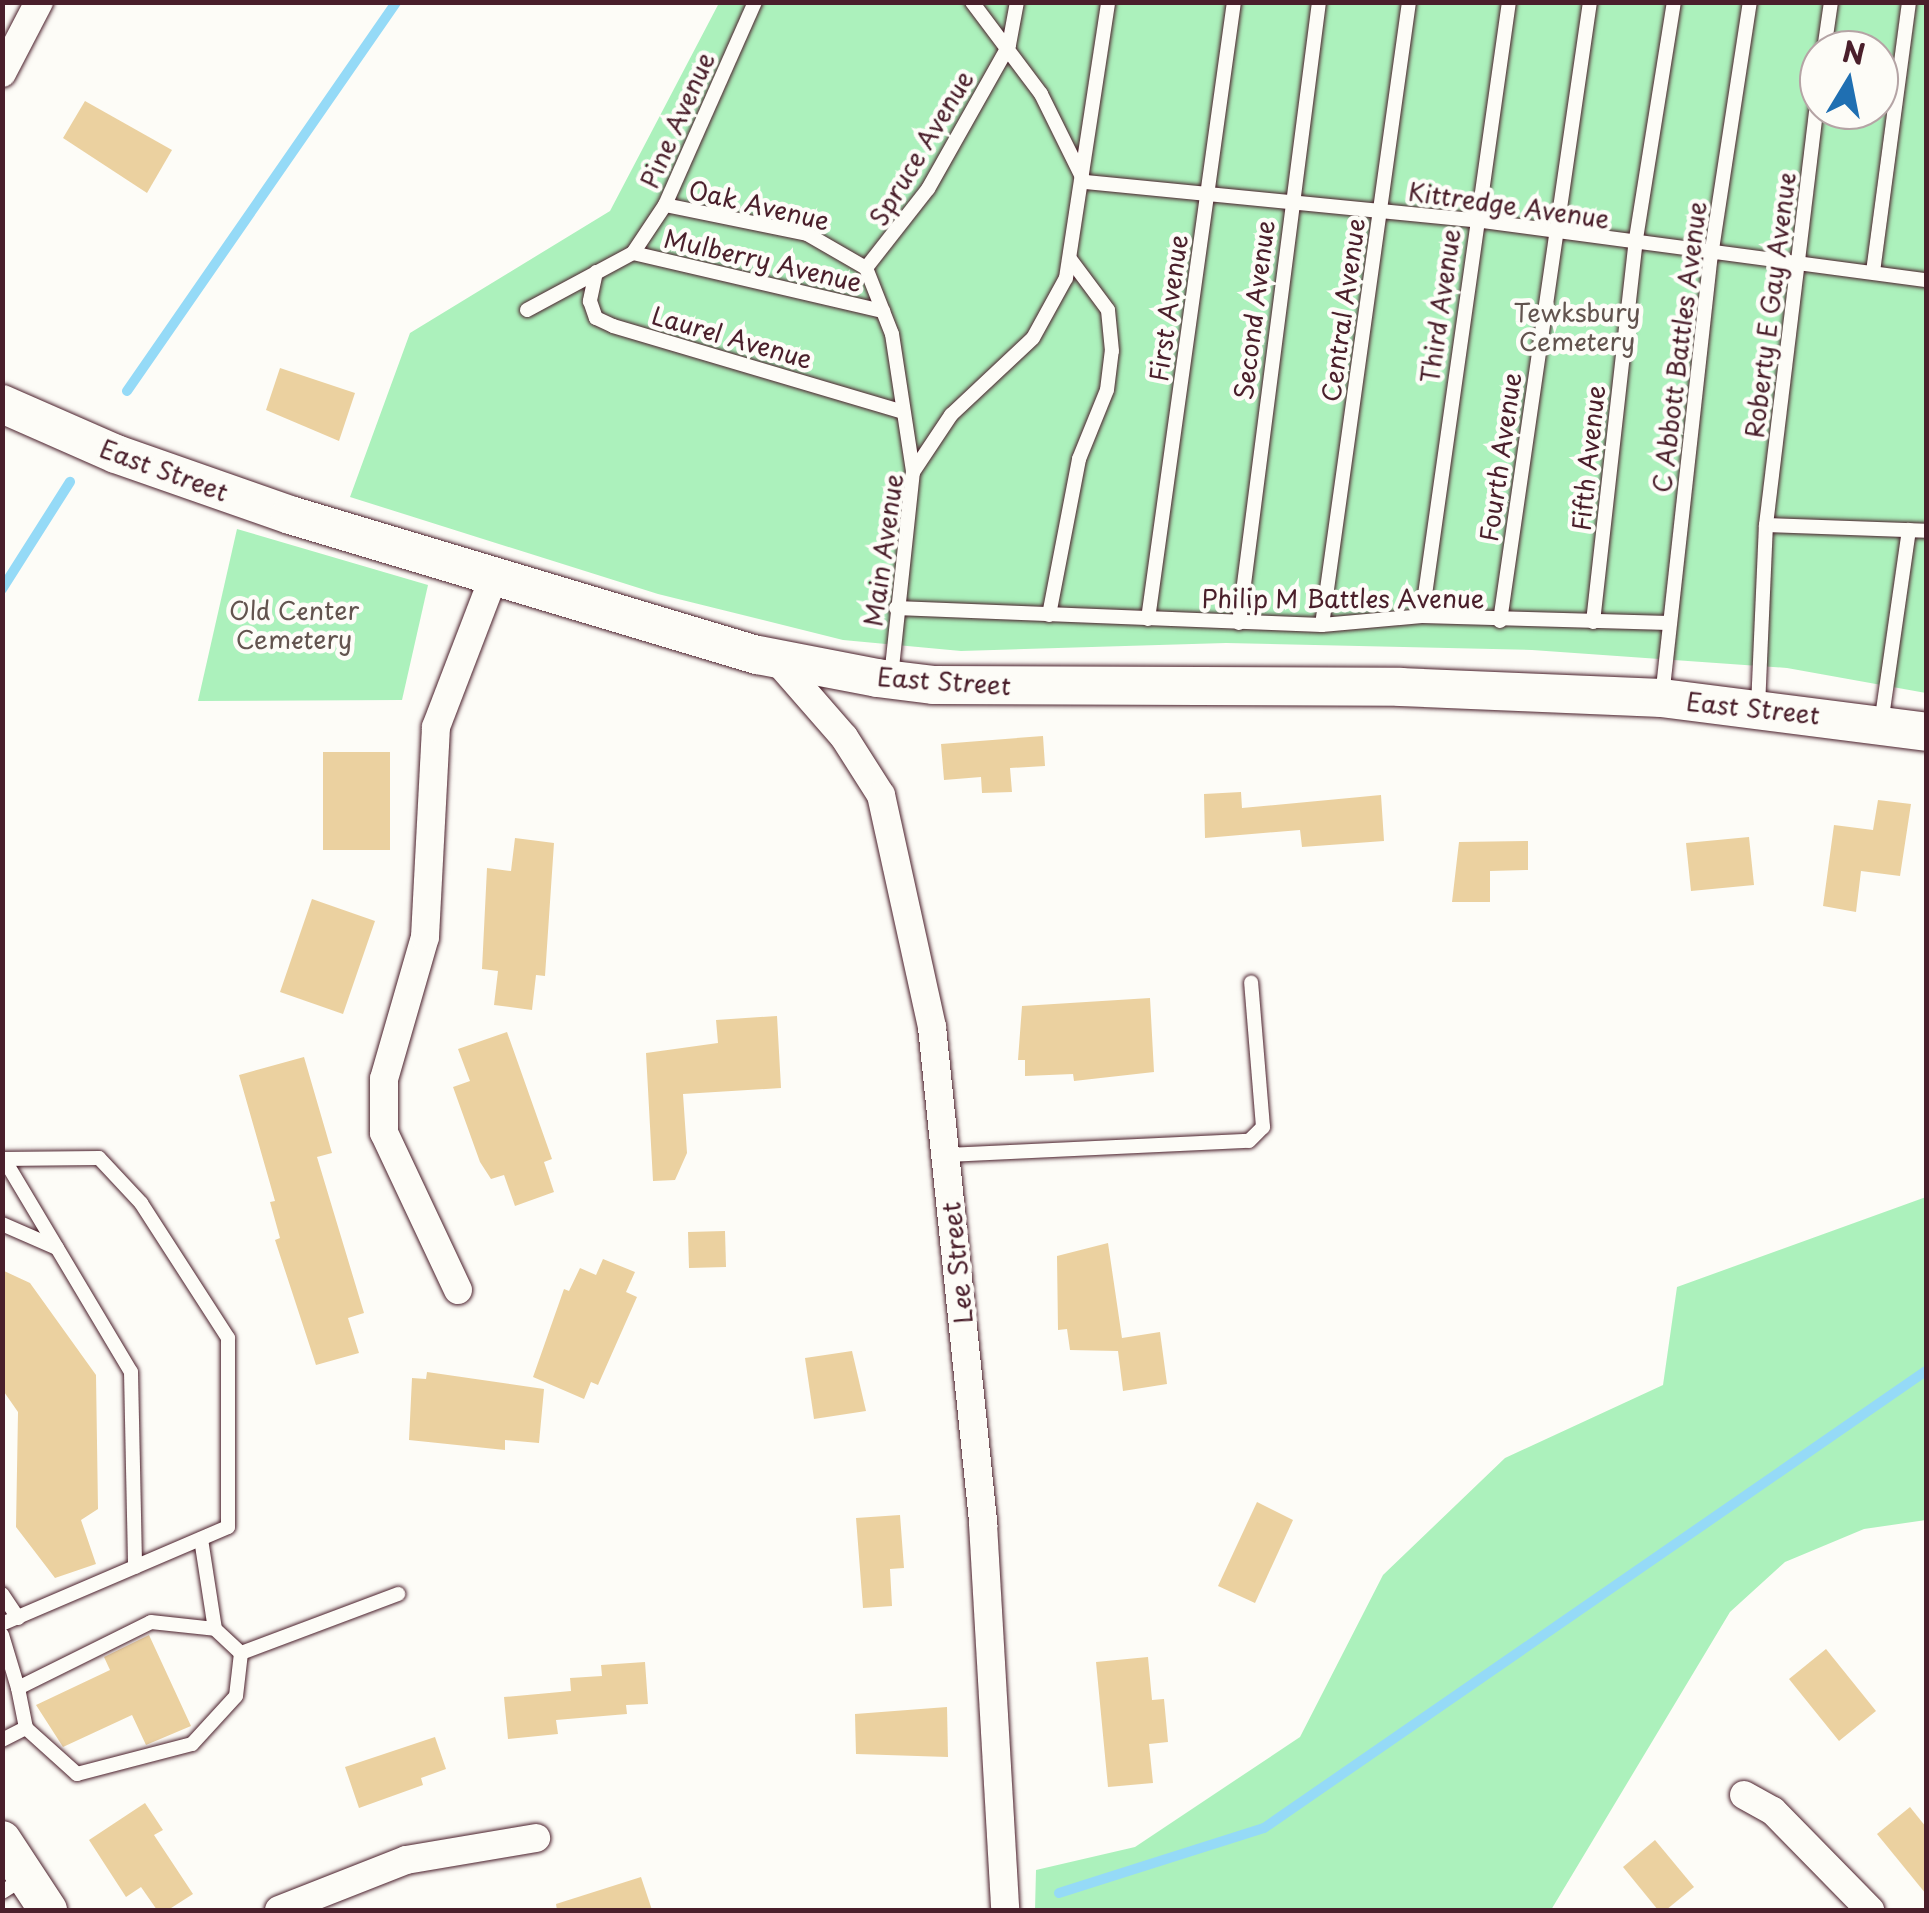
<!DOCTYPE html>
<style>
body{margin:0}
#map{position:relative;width:1929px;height:1913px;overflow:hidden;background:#fdfcf7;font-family:"Playpen Sans",sans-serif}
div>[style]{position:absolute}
.green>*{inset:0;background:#acf1bc}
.stream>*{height:10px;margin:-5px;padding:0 5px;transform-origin:5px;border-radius:5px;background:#95daf7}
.building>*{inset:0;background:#ebd1a0}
.roads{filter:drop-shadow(0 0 2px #4a1f2b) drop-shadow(0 0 2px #4a1f2b)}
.service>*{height:14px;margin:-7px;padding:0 7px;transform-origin:7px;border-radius:7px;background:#fdfcf7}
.minor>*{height:28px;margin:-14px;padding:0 14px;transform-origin:14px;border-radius:14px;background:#fdfcf7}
.secondary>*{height:38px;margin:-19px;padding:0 19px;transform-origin:19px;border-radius:19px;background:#fdfcf7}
span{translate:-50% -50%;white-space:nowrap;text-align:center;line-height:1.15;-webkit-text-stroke:9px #fdfcf7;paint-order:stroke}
.street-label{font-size:25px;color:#4a1f2b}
.park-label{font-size:25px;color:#62544f}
.frame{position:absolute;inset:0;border:5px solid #4a1f2b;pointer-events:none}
.north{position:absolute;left:1799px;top:30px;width:100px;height:100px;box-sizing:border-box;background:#fdfcf7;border:2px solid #b5a4a5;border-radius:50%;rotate:10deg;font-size:28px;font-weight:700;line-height:40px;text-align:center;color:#4a1f2b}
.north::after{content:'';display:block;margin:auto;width:35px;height:45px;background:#1f6fb2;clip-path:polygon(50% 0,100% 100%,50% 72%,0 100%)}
</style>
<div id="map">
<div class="green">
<div style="clip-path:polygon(evenodd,719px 3px,1926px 3px,1926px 693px,1787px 668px,1532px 650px,1226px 643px,961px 651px,843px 640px,658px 594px,350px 497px,410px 333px,610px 211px,719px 3px,1819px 50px,1879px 50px,1879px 110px,1819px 110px,1819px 50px)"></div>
<div style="clip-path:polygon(237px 529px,428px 585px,402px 700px,198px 701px)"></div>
<div style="clip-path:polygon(1926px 1197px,1926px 1520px,1864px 1529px,1785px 1562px,1730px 1612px,1551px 1910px,1035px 1910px,1036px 1870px,1135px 1847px,1300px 1737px,1383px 1575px,1505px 1458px,1663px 1385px,1677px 1287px)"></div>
</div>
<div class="stream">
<div style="left:127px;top:391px;width:473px;rotate:-55.3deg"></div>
<div style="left:2px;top:589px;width:127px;rotate:-57.6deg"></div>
<div style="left:1059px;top:1893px;width:215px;rotate:-17.6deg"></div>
<div style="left:1264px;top:1828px;width:804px;rotate:-34.62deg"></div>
</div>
<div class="building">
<div style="clip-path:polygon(85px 101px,172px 150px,147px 193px,63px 138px)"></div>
<div style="clip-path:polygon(280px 368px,355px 393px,339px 441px,266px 410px)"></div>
<div style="clip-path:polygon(1043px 736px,1045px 766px,1010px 768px,1012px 792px,982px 793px,981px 777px,944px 780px,941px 744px)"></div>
<div style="clip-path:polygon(323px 752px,390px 752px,390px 850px,323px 850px)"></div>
<div style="clip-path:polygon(1241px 792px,1242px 808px,1381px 795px,1384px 841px,1302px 847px,1300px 830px,1205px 838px,1204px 794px)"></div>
<div style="clip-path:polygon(1878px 800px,1911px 804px,1900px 876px,1861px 871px,1856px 912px,1823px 906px,1834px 825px,1873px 830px)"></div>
<div style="clip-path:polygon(1749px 837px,1754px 885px,1691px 891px,1686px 843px)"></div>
<div style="clip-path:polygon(515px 838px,554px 843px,545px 976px,536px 975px,532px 1010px,494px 1005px,498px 971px,482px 969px,487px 868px,511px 871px)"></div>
<div style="clip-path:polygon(1528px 841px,1528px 870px,1490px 871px,1490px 902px,1452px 902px,1459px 842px)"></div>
<div style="clip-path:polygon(312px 899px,375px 921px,343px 1014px,280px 992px)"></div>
<div style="clip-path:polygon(1150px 998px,1154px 1072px,1074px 1081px,1073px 1074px,1025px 1076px,1025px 1060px,1018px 1060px,1022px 1006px)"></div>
<div style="clip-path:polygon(777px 1016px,781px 1088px,683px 1094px,687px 1153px,675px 1180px,653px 1181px,646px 1053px,718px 1043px,716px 1020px)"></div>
<div style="clip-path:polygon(507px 1032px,552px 1159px,544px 1162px,554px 1192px,515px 1206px,504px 1175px,491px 1179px,480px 1162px,453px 1087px,470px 1081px,458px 1049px)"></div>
<div style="clip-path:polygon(304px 1057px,332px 1153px,317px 1157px,364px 1313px,348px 1318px,359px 1353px,316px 1365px,275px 1240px,280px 1238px,270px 1202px,275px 1201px,239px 1075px)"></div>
<div style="clip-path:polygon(725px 1231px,726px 1267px,689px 1268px,688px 1232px)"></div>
<div style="clip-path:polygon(1108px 1243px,1122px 1338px,1160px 1332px,1167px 1384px,1123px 1391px,1118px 1351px,1070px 1350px,1067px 1329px,1058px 1330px,1057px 1256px)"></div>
<div style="clip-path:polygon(603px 1259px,635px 1272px,626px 1292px,637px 1297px,598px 1385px,591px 1382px,584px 1399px,533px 1377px,564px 1289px,569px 1291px,580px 1268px,596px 1275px)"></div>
<div style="clip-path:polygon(2px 1270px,30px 1283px,96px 1375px,98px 1509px,81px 1520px,96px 1564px,55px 1578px,16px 1527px,18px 1412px,2px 1389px)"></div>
<div style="clip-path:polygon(852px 1351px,866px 1411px,814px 1419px,805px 1358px)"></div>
<div style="clip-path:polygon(427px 1372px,544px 1389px,539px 1443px,505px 1440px,505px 1450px,409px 1440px,412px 1378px,426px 1379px)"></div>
<div style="clip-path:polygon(1257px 1502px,1293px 1520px,1255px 1603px,1218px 1586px)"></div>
<div style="clip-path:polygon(900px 1515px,904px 1568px,890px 1569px,892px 1606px,863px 1608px,856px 1518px)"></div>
<div style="clip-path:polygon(149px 1635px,191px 1726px,146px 1745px,132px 1715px,63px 1747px,36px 1705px,110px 1670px,104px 1657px)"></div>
<div style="clip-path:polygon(1826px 1649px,1876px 1711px,1839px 1741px,1789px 1679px)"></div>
<div style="clip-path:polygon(1148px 1657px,1152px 1700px,1164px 1699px,1168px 1742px,1149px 1744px,1153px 1783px,1108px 1787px,1096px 1662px)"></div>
<div style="clip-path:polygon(645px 1662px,648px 1704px,626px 1705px,627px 1714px,556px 1720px,558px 1734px,508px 1739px,504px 1697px,571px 1691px,570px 1678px,602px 1676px,601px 1665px)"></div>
<div style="clip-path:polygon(947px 1707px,948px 1757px,856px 1754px,855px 1714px)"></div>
<div style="clip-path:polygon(435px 1737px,446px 1769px,421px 1778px,423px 1785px,359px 1808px,345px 1767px)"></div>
<div style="clip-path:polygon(145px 1803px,163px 1830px,154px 1835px,193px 1894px,168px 1910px,157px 1910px,141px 1887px,126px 1897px,89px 1840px)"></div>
<div style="clip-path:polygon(1910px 1807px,1926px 1827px,1926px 1894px,1877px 1834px)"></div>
<div style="clip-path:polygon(1655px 1840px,1694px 1887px,1666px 1910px,1658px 1910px,1623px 1867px)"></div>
<div style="clip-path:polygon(641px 1877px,652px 1910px,557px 1910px,556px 1904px)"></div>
</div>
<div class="roads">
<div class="service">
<div style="left:972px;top:2px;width:115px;rotate:53.1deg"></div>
<div style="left:1041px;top:94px;width:97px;rotate:63.7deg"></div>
<div style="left:1824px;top:50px;width:49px;rotate:-81.7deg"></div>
<div style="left:1085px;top:182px;width:392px;rotate:5.6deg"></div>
<div style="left:1475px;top:220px;width:455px;rotate:7.6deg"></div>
<div style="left:665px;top:205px;width:145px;rotate:11.5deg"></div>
<div style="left:807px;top:234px;width:68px;rotate:30deg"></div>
<div style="left:866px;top:268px;width:71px;rotate:68.5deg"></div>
<div style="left:892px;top:334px;width:140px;rotate:81.3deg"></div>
<div style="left:633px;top:253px;width:58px;rotate:-56.3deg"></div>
<div style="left:665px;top:205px;width:222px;rotate:-66.1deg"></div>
<div style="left:633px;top:253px;width:257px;rotate:13.1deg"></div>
<div style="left:866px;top:268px;width:100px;rotate:-51.9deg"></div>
<div style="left:928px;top:189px;width:165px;rotate:-60.6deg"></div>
<div style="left:1009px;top:45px;width:44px;rotate:-79.5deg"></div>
<div style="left:596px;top:272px;width:30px;rotate:102deg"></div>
<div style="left:590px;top:301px;width:18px;rotate:71deg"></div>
<div style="left:596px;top:318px;width:19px;rotate:25deg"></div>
<div style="left:613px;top:326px;width:302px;rotate:16.5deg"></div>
<div style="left:1873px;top:272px;width:272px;rotate:-82.4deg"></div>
<div style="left:527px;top:310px;width:120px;rotate:-28.3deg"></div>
<div style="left:1766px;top:525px;width:160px;rotate:2.1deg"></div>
<div style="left:896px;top:608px;width:426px;rotate:2.3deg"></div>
<div style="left:1322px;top:625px;width:100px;rotate:-5.1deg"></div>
<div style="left:1422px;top:616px;width:247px;rotate:1.6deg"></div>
<div style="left:1049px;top:615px;width:159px;rotate:-79.1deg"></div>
<div style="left:1079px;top:459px;width:74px;rotate:-67.9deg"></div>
<div style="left:1107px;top:390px;width:39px;rotate:-83deg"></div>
<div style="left:1112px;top:351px;width:41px;rotate:-95.6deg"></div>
<div style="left:1108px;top:310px;width:64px;rotate:-126.7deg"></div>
<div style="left:1422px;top:616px;width:620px;rotate:-81.94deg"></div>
<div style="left:1148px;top:619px;width:623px;rotate:-82.07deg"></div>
<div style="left:1500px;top:621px;width:626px;rotate:-81.73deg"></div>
<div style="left:1593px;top:622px;width:379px;rotate:-83.6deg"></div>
<div style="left:1635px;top:245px;width:246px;rotate:-80.9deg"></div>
<div style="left:1239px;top:623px;width:626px;rotate:-82.66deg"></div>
<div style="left:1322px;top:625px;width:629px;rotate:-82.05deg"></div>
<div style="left:891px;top:677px;width:206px;rotate:-83.9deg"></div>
<div style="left:913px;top:472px;width:69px;rotate:-56.3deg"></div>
<div style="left:951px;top:415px;width:112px;rotate:-43.2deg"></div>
<div style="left:1033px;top:338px;width:68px;rotate:-61.2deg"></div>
<div style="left:1066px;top:278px;width:279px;rotate:-81.3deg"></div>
<div style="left:1662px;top:697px;width:444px;rotate:-83.7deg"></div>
<div style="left:1711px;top:256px;width:257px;rotate:-81.3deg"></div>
<div style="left:1758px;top:707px;width:182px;rotate:-87.5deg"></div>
<div style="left:1766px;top:525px;width:438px;rotate:-83.1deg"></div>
<div style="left:1881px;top:724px;width:196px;rotate:-81.8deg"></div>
<div style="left:947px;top:1155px;width:302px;rotate:-2.7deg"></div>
<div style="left:1249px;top:1141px;width:20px;rotate:-45deg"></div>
<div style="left:1263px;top:1127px;width:145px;rotate:-94.7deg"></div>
<div style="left:2px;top:1159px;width:97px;rotate:-0.6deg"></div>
<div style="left:99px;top:1158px;width:62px;rotate:47deg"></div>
<div style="left:141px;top:1203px;width:161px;rotate:57.2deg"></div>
<div style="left:228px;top:1338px;width:189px;rotate:90deg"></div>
<div style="left:228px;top:1527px;width:246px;rotate:156.8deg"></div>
<div style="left:4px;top:1159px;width:248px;rotate:59.2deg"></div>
<div style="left:131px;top:1372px;width:195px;rotate:88.8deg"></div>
<div style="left:2px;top:1224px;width:60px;rotate:23.6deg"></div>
<div style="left:201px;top:1539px;width:91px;rotate:81.2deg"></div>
<div style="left:2px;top:1594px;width:29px;rotate:56deg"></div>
<div style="left:151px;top:1622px;width:64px;rotate:6.2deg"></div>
<div style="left:215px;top:1629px;width:35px;rotate:43deg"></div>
<div style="left:241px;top:1653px;width:43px;rotate:96.6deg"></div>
<div style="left:236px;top:1696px;width:65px;rotate:132.5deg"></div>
<div style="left:192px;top:1744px;width:119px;rotate:165.4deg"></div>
<div style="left:77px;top:1774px;width:69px;rotate:-138deg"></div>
<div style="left:26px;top:1728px;width:41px;rotate:-101.3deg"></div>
<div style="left:18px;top:1688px;width:148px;rotate:-26.4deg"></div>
<div style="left:2px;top:1635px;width:55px;rotate:73.2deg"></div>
<div style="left:241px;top:1653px;width:168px;rotate:-20.6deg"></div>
<div style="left:2px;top:1740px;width:27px;rotate:-27deg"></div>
<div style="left:2px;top:1892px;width:28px;rotate:-32deg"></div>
</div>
<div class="minor">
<div style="left:2px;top:73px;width:80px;rotate:-62.5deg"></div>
<div style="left:775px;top:658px;width:105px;rotate:48.9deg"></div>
<div style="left:844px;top:737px;width:69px;rotate:57.5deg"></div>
<div style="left:881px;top:795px;width:238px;rotate:77.6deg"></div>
<div style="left:932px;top:1027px;width:500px;rotate:84.1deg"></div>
<div style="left:983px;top:1524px;width:387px;rotate:86.7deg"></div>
<div style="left:458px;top:1290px;width:174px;rotate:-115.2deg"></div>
<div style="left:384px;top:1133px;width:54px;rotate:-90deg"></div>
<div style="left:384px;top:1079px;width:148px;rotate:-73.9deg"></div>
<div style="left:425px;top:937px;width:210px;rotate:-87deg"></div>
<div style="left:436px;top:727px;width:162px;rotate:-69deg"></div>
<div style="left:1744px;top:1795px;width:33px;rotate:29deg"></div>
<div style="left:1773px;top:1811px;width:139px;rotate:45.6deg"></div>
<div style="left:279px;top:1910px;width:136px;rotate:-21.5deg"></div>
<div style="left:406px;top:1860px;width:132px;rotate:-9.6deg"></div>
</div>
<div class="secondary">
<div style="left:2px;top:404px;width:124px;rotate:23.7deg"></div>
<div style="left:116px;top:454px;width:184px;rotate:19.3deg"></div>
<div style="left:290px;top:515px;width:488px;rotate:16.7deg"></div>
<div style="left:758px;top:655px;width:121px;rotate:10.9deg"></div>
<div style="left:877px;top:678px;width:56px;rotate:7.1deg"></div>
<div style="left:933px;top:685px;width:467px;rotate:0.2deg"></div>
<div style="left:1400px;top:687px;width:262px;rotate:2.4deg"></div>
<div style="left:1662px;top:698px;width:266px;rotate:7.3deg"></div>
<div style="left:2px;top:1840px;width:84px;rotate:56.7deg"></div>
</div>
</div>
<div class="street-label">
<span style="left:677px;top:120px;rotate:-66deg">Pine Avenue</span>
<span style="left:921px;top:148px;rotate:-59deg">Spruce Avenue</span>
<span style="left:759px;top:205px;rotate:13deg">Oak Avenue</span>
<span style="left:1509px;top:205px;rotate:8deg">Kittredge Avenue</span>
<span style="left:763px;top:260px;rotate:13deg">Mulberry Avenue</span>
<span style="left:1770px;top:305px;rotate:-83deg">Roberty E Gay Avenue</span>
<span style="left:1440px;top:306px;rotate:-82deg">Third Avenue</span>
<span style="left:1168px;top:308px;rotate:-82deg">First Avenue</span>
<span style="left:1254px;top:310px;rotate:-83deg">Second Avenue</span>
<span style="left:1343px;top:310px;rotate:-82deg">Central Avenue</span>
<span style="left:732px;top:337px;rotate:16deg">Laurel Avenue</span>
<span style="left:1679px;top:347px;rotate:-83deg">C Abbott Battles Avenue</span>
<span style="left:1500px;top:457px;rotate:-82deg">Fourth Avenue</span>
<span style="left:1588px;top:458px;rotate:-84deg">Fifth Avenue</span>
<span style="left:164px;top:470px;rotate:20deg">East Street</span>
<span style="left:883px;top:550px;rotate:-82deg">Main Avenue</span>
<span style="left:1343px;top:598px">Philip M Battles Avenue</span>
<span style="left:944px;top:681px;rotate:4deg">East Street</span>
<span style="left:1753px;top:708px;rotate:6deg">East Street</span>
<span style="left:957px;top:1263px;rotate:-96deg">Lee Street</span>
</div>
<div class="park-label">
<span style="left:1577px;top:327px">Tewksbury<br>Cemetery</span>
<span style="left:294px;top:625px">Old Center<br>Cemetery</span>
</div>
<div class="frame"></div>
<div class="north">N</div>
</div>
